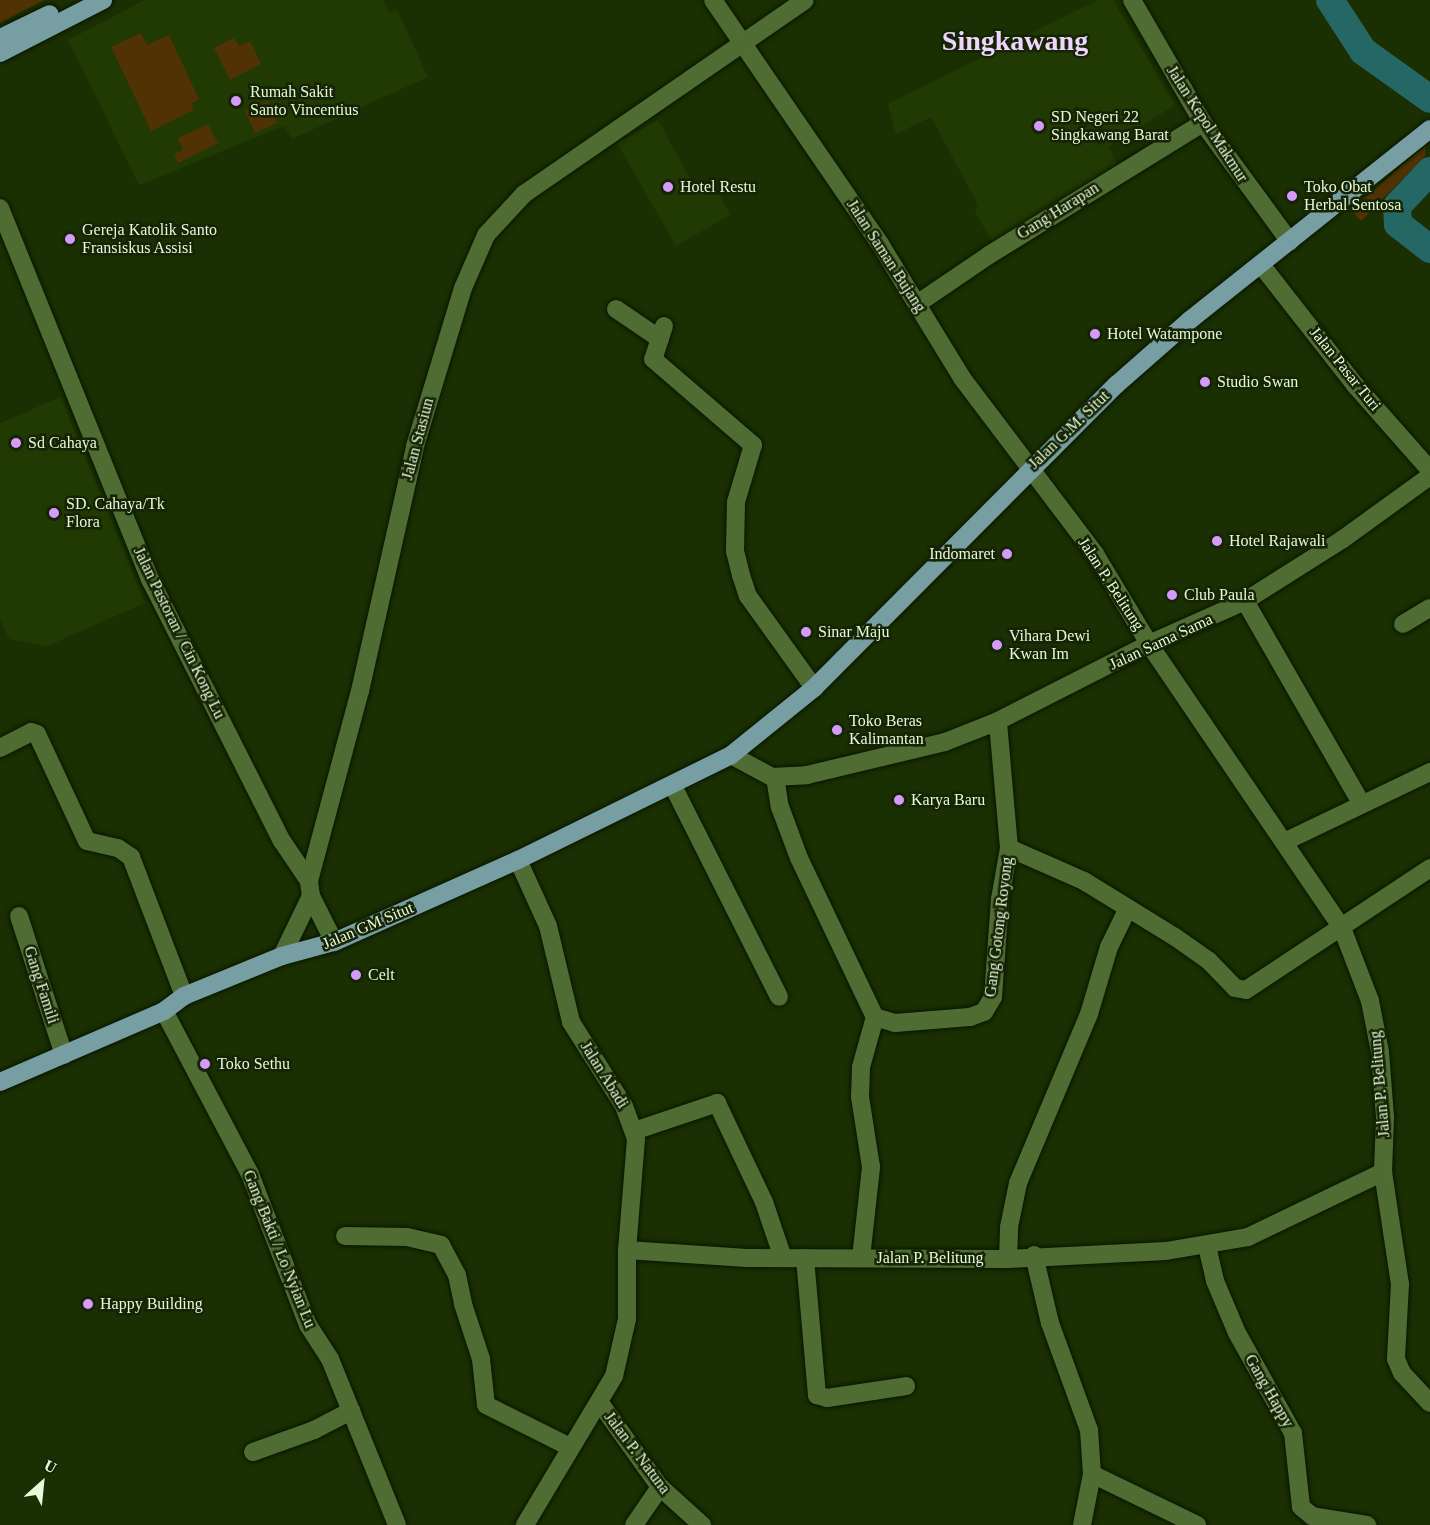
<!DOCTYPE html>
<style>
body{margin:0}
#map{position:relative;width:1430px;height:1525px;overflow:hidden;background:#1b3002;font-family:Georgia,serif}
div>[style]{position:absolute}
.built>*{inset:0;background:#213903}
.green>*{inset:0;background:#503204}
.river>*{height:28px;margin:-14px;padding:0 14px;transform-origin:14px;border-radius:14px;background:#256764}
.roads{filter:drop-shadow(0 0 2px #081600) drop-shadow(0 0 2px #081600)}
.minor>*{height:18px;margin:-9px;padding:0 9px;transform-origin:9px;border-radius:9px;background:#4f6d32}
.major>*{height:18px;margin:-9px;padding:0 9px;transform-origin:9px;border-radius:9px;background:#779ea3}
.dots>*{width:16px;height:16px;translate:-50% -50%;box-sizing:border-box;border:3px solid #152405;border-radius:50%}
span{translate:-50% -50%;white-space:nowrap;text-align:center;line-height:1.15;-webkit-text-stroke:5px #152405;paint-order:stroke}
.poi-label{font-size:16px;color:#e7f9d9}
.left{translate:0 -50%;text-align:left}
.right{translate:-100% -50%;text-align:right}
.street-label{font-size:16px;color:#e7f9d9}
.town-label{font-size:28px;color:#eed6fe;font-weight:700}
.north{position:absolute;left:12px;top:1453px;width:60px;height:60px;-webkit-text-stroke:4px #152405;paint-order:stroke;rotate:27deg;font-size:16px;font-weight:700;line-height:24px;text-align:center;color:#e7f9d9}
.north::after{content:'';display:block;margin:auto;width:21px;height:27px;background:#e7f9d9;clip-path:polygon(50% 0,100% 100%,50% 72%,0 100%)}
</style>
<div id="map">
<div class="built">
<div style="clip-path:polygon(145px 0,383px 0,389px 13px,397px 10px,428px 77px,292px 139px,284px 126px,139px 185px,68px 40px)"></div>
<div style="clip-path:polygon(1098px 0,1113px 0,1175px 105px,1108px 147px,1120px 169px,995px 245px,975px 213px,978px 205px,931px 117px,896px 134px,888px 104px)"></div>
<div style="clip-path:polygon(658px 120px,697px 191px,713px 182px,730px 215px,676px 246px,617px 143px)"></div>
<div style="clip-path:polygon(61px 397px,145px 603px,47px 646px,9px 639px,0 619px,0 423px)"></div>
</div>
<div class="green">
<div style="clip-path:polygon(0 0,44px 0,0 23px)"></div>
<div style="clip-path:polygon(141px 33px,147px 45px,169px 35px,199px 99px,191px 104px,194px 110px,151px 131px,111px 47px)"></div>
<div style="clip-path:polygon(234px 38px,239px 46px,250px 41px,261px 64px,230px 80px,214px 48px)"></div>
<div style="clip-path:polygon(268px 101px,277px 123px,255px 133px,245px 111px)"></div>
<div style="clip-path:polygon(208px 124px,218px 143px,178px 163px,174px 154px,183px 150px,178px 138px)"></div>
<div style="clip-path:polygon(1426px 145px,1425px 156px,1361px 221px,1351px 210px)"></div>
</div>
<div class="river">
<div style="left:1330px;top:0;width:61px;rotate:57.1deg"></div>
<div style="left:1363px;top:51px;width:82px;rotate:35.6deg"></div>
<div style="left:1430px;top:171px;width:48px;rotate:133.3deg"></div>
<div style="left:1397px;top:206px;width:18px;rotate:87deg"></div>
<div style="left:1398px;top:224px;width:41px;rotate:38deg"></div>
</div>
<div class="roads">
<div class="minor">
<div style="left:713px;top:0;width:296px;rotate:55.6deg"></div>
<div style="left:880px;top:244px;width:157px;rotate:58.5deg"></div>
<div style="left:962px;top:378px;width:221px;rotate:52.9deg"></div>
<div style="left:1095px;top:554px;width:105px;rotate:59deg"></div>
<div style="left:1149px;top:644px;width:343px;rotate:55.8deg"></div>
<div style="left:1342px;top:928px;width:78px;rotate:69deg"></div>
<div style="left:1370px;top:1001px;width:52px;rotate:78.9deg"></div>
<div style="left:1380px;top:1052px;width:65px;rotate:85.6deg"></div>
<div style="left:1385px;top:1117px;width:55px;rotate:92.1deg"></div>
<div style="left:1383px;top:1172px;width:113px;rotate:81.4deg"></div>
<div style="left:1400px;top:1284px;width:75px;rotate:93.1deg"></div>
<div style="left:1396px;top:1359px;width:15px;rotate:67deg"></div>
<div style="left:1402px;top:1373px;width:41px;rotate:47deg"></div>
<div style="left:1132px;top:0;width:142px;rotate:60deg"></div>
<div style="left:1203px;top:123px;width:147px;rotate:53.8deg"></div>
<div style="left:0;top:208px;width:402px;rotate:68deg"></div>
<div style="left:151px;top:581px;width:291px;rotate:63.3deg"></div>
<div style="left:282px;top:841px;width:48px;rotate:56deg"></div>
<div style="left:1262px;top:266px;width:151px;rotate:52deg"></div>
<div style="left:1355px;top:385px;width:113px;rotate:48.6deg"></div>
<div style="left:917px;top:304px;width:87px;rotate:-34.2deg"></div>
<div style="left:989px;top:255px;width:251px;rotate:-31.7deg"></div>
<div style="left:616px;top:309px;width:53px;rotate:34.3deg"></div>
<div style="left:664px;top:326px;width:35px;rotate:108deg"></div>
<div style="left:653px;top:359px;width:132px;rotate:40.7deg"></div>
<div style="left:753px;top:445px;width:59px;rotate:106.6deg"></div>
<div style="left:736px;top:502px;width:49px;rotate:91.2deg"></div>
<div style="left:735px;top:551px;width:25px;rotate:76deg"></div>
<div style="left:741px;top:575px;width:22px;rotate:72deg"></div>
<div style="left:748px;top:596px;width:113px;rotate:54.3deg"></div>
<div style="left:1245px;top:601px;width:233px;rotate:60.1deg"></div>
<div style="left:1403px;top:624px;width:31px;rotate:-31deg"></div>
<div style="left:0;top:748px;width:35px;rotate:-27deg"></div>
<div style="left:31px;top:732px;width:6px;rotate:18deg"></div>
<div style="left:37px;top:734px;width:118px;rotate:65deg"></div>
<div style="left:87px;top:841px;width:32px;rotate:13deg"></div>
<div style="left:118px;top:848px;width:16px;rotate:35deg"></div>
<div style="left:131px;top:857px;width:149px;rotate:69.1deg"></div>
<div style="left:731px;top:755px;width:47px;rotate:28.2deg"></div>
<div style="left:772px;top:777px;width:35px;rotate:-3deg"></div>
<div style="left:807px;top:775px;width:142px;rotate:-13.4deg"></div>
<div style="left:945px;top:742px;width:57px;rotate:-21.6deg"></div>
<div style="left:998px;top:721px;width:169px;rotate:-27deg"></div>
<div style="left:1149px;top:644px;width:105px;rotate:-24.1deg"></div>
<div style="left:1245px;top:601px;width:116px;rotate:-32.3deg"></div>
<div style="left:1343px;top:539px;width:107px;rotate:-35.9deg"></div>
<div style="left:775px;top:777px;width:30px;rotate:81deg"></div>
<div style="left:780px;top:807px;width:54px;rotate:69.6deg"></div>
<div style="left:799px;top:858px;width:176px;rotate:64.5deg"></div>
<div style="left:875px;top:1017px;width:21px;rotate:17deg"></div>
<div style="left:895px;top:1023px;width:75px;rotate:-4.6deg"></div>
<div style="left:970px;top:1017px;width:15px;rotate:-20deg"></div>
<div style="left:984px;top:1012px;width:17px;rotate:-59deg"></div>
<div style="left:993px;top:997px;width:98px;rotate:-85.9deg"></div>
<div style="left:1000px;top:899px;width:52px;rotate:-80deg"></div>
<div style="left:1009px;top:848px;width:127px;rotate:-95deg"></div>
<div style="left:673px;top:786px;width:236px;rotate:63.3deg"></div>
<div style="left:1284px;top:842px;width:162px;rotate:-25.6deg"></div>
<div style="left:1009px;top:848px;width:82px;rotate:23.7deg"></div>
<div style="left:1084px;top:881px;width:107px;rotate:31.6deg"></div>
<div style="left:1175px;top:937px;width:42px;rotate:35.2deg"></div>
<div style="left:1209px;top:961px;width:37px;rotate:46deg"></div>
<div style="left:1235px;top:988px;width:11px;rotate:10deg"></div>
<div style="left:1246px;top:990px;width:221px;rotate:-33.5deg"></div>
<div style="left:518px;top:860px;width:72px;rotate:65.6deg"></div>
<div style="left:548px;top:926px;width:99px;rotate:76.5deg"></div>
<div style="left:571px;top:1022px;width:99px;rotate:57.8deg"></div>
<div style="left:624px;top:1106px;width:35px;rotate:70deg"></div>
<div style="left:636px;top:1139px;width:111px;rotate:94.6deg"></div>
<div style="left:627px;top:1250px;width:69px;rotate:90deg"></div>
<div style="left:627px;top:1319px;width:58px;rotate:102.8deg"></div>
<div style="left:614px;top:1376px;width:174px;rotate:120.9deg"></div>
<div style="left:311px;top:896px;width:51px;rotate:63.4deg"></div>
<div style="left:19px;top:916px;width:146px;rotate:72.1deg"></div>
<div style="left:282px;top:956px;width:67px;rotate:-64.2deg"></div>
<div style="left:311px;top:896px;width:15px;rotate:-98deg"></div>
<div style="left:309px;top:881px;width:197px;rotate:-75deg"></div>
<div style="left:360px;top:691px;width:251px;rotate:-77.3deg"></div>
<div style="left:415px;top:446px;width:165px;rotate:-73.1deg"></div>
<div style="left:463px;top:288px;width:58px;rotate:-66.5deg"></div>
<div style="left:486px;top:235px;width:56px;rotate:-47.2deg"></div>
<div style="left:524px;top:194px;width:341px;rotate:-34.6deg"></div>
<div style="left:164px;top:1011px;width:184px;rotate:62.2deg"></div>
<div style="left:250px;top:1174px;width:162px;rotate:69deg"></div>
<div style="left:308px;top:1325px;width:40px;rotate:57.1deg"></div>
<div style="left:330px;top:1359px;width:179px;rotate:68deg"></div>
<div style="left:634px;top:1131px;width:88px;rotate:-18.6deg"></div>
<div style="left:717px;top:1103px;width:110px;rotate:64.6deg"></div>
<div style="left:764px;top:1202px;width:59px;rotate:71.3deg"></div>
<div style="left:345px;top:1236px;width:62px;rotate:0.9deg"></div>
<div style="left:407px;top:1237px;width:35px;rotate:13deg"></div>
<div style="left:441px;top:1245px;width:34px;rotate:62deg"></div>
<div style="left:457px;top:1275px;width:30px;rotate:78deg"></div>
<div style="left:463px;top:1304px;width:58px;rotate:71.9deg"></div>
<div style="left:481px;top:1359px;width:46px;rotate:83.8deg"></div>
<div style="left:486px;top:1405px;width:94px;rotate:26.6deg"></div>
<div style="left:1207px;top:1246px;width:36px;rotate:77deg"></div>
<div style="left:1215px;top:1281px;width:56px;rotate:67.1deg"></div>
<div style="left:1237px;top:1333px;width:115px;rotate:60.8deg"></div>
<div style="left:1293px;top:1433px;width:74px;rotate:83.8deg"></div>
<div style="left:1301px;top:1507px;width:14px;rotate:39deg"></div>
<div style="left:1312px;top:1516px;width:56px;rotate:9.3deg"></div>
<div style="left:627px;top:1250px;width:120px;rotate:3.8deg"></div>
<div style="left:747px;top:1258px;width:261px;rotate:0.2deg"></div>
<div style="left:1008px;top:1259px;width:158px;rotate:-2.9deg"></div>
<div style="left:1166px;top:1251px;width:83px;rotate:-9.7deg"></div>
<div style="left:1248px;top:1237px;width:150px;rotate:-25.7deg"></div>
<div style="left:1034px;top:1255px;width:70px;rotate:76.8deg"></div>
<div style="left:1050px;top:1323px;width:114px;rotate:70deg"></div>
<div style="left:1089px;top:1430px;width:44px;rotate:86.1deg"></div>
<div style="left:1092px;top:1474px;width:117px;rotate:25.9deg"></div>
<div style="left:805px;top:1258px;width:138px;rotate:85deg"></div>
<div style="left:817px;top:1395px;width:10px;rotate:17deg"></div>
<div style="left:827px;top:1398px;width:80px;rotate:-8.6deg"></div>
<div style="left:861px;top:1258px;width:92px;rotate:-83.7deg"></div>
<div style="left:871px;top:1167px;width:71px;rotate:-98.9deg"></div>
<div style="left:860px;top:1097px;width:30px;rotate:-88deg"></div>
<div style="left:861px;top:1067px;width:52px;rotate:-74.4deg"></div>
<div style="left:1008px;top:1259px;width:32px;rotate:-88deg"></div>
<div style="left:1009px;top:1227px;width:45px;rotate:-78.4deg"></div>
<div style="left:1018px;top:1183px;width:183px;rotate:-67.2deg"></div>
<div style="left:1089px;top:1014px;width:70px;rotate:-73.4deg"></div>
<div style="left:1109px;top:947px;width:43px;rotate:-64deg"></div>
<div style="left:600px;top:1403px;width:103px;rotate:54.5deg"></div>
<div style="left:660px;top:1487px;width:57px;rotate:42.1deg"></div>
<div style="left:253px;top:1452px;width:65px;rotate:-19.8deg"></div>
<div style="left:314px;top:1430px;width:42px;rotate:-27.2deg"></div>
<div style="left:634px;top:1525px;width:46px;rotate:-55.6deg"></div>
<div style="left:1082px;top:1525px;width:52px;rotate:-78.9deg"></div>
</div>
<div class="major">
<div style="left:0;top:38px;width:55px;rotate:-25.6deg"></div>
<div style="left:0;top:53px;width:116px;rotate:-27.2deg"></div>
<div style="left:0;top:1082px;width:179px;rotate:-23.4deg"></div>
<div style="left:164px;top:1011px;width:25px;rotate:-37deg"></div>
<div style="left:184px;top:996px;width:106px;rotate:-22.2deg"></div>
<div style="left:282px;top:956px;width:54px;rotate:-15.1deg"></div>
<div style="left:334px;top:942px;width:201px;rotate:-24deg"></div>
<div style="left:518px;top:860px;width:237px;rotate:-26.2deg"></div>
<div style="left:731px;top:755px;width:107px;rotate:-38.9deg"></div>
<div style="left:814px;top:688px;width:428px;rotate:-45.1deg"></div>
<div style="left:1116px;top:385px;width:98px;rotate:-41.3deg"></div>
<div style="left:1190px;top:320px;width:307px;rotate:-38.5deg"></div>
</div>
</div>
<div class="dots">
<div style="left:236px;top:101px;background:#d69bfa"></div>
<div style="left:1039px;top:126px;background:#d69bfa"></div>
<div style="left:668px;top:187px;background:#d69bfa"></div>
<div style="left:1292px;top:196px;background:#d69bfa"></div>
<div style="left:70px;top:239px;background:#d69bfa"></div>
<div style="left:1095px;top:334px;background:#d69bfa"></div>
<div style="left:1205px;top:382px;background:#d69bfa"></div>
<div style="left:16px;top:443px;background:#d69bfa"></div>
<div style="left:54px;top:513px;background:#d69bfa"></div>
<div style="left:1217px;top:541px;background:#d69bfa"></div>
<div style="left:1007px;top:554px;background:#d69bfa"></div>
<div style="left:1172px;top:595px;background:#d69bfa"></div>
<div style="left:806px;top:632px;background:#d69bfa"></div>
<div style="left:997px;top:645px;background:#d69bfa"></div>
<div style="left:837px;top:730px;background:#d69bfa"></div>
<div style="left:899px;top:800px;background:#d69bfa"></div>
<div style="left:356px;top:975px;background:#d69bfa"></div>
<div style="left:205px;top:1064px;background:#d69bfa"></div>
<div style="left:88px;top:1304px;background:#d69bfa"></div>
</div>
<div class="poi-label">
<span class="left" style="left:250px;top:101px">Rumah Sakit<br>Santo Vincentius</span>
<span class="left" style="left:1051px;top:126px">SD Negeri 22<br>Singkawang Barat</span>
<span class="left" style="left:680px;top:187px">Hotel Restu</span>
<span class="left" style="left:1304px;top:196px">Toko Obat<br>Herbal Sentosa</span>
<span class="left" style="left:82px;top:239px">Gereja Katolik Santo<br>Fransiskus Assisi</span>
<span class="left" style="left:1107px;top:334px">Hotel Watampone</span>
<span class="left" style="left:1217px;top:382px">Studio Swan</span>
<span class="left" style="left:28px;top:443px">Sd Cahaya</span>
<span class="left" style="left:66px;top:513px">SD. Cahaya/Tk<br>Flora</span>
<span class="left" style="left:1229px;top:541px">Hotel Rajawali</span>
<span class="right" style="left:995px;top:554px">Indomaret</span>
<span class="left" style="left:1184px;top:595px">Club Paula</span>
<span class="left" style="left:818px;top:632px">Sinar Maju</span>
<span class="left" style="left:1009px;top:645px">Vihara Dewi<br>Kwan Im</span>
<span class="left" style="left:849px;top:730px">Toko Beras<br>Kalimantan</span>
<span class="left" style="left:911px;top:800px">Karya Baru</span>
<span class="left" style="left:368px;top:975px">Celt</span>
<span class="left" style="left:217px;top:1064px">Toko Sethu</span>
<span class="left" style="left:100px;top:1304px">Happy Building</span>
</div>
<div class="street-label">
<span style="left:1207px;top:124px;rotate:57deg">Jalan Kepol Makmur</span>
<span style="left:1058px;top:211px;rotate:-32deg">Gang Harapan</span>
<span style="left:886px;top:256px;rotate:57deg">Jalan Saman Bujang</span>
<span style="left:1345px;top:369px;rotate:51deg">Jalan Pasar Turi</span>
<span style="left:1069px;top:430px;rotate:-44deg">Jalan G.M. Situt</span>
<span style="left:418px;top:439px;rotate:-75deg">Jalan Stasiun</span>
<span style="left:1111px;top:584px;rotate:57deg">Jalan P. Belitung</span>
<span style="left:179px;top:633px;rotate:64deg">Jalan Pastoran / Cin Kong Lu</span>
<span style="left:1161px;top:642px;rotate:-25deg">Jalan Sama Sama</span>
<span style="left:368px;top:926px;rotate:-23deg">Jalan GM Situt</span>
<span style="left:999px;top:927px;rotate:-83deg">Gang Gotong Royong</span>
<span style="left:41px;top:985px;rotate:72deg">Gang Famili</span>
<span style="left:604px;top:1075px;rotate:58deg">Jalan Abadi</span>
<span style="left:1380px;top:1084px;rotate:-95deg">Jalan P. Belitung</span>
<span style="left:279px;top:1249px;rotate:68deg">Gang Bakti / Lo Nyian Lu</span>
<span style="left:930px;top:1258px">Jalan P. Belitung</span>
<span style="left:1269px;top:1391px;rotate:60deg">Gang Happy</span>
<span style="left:637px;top:1453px;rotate:53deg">Jalan P. Natuna</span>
</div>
<div class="town-label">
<span style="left:1015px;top:41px">Singkawang</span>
</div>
<div class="north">U</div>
</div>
